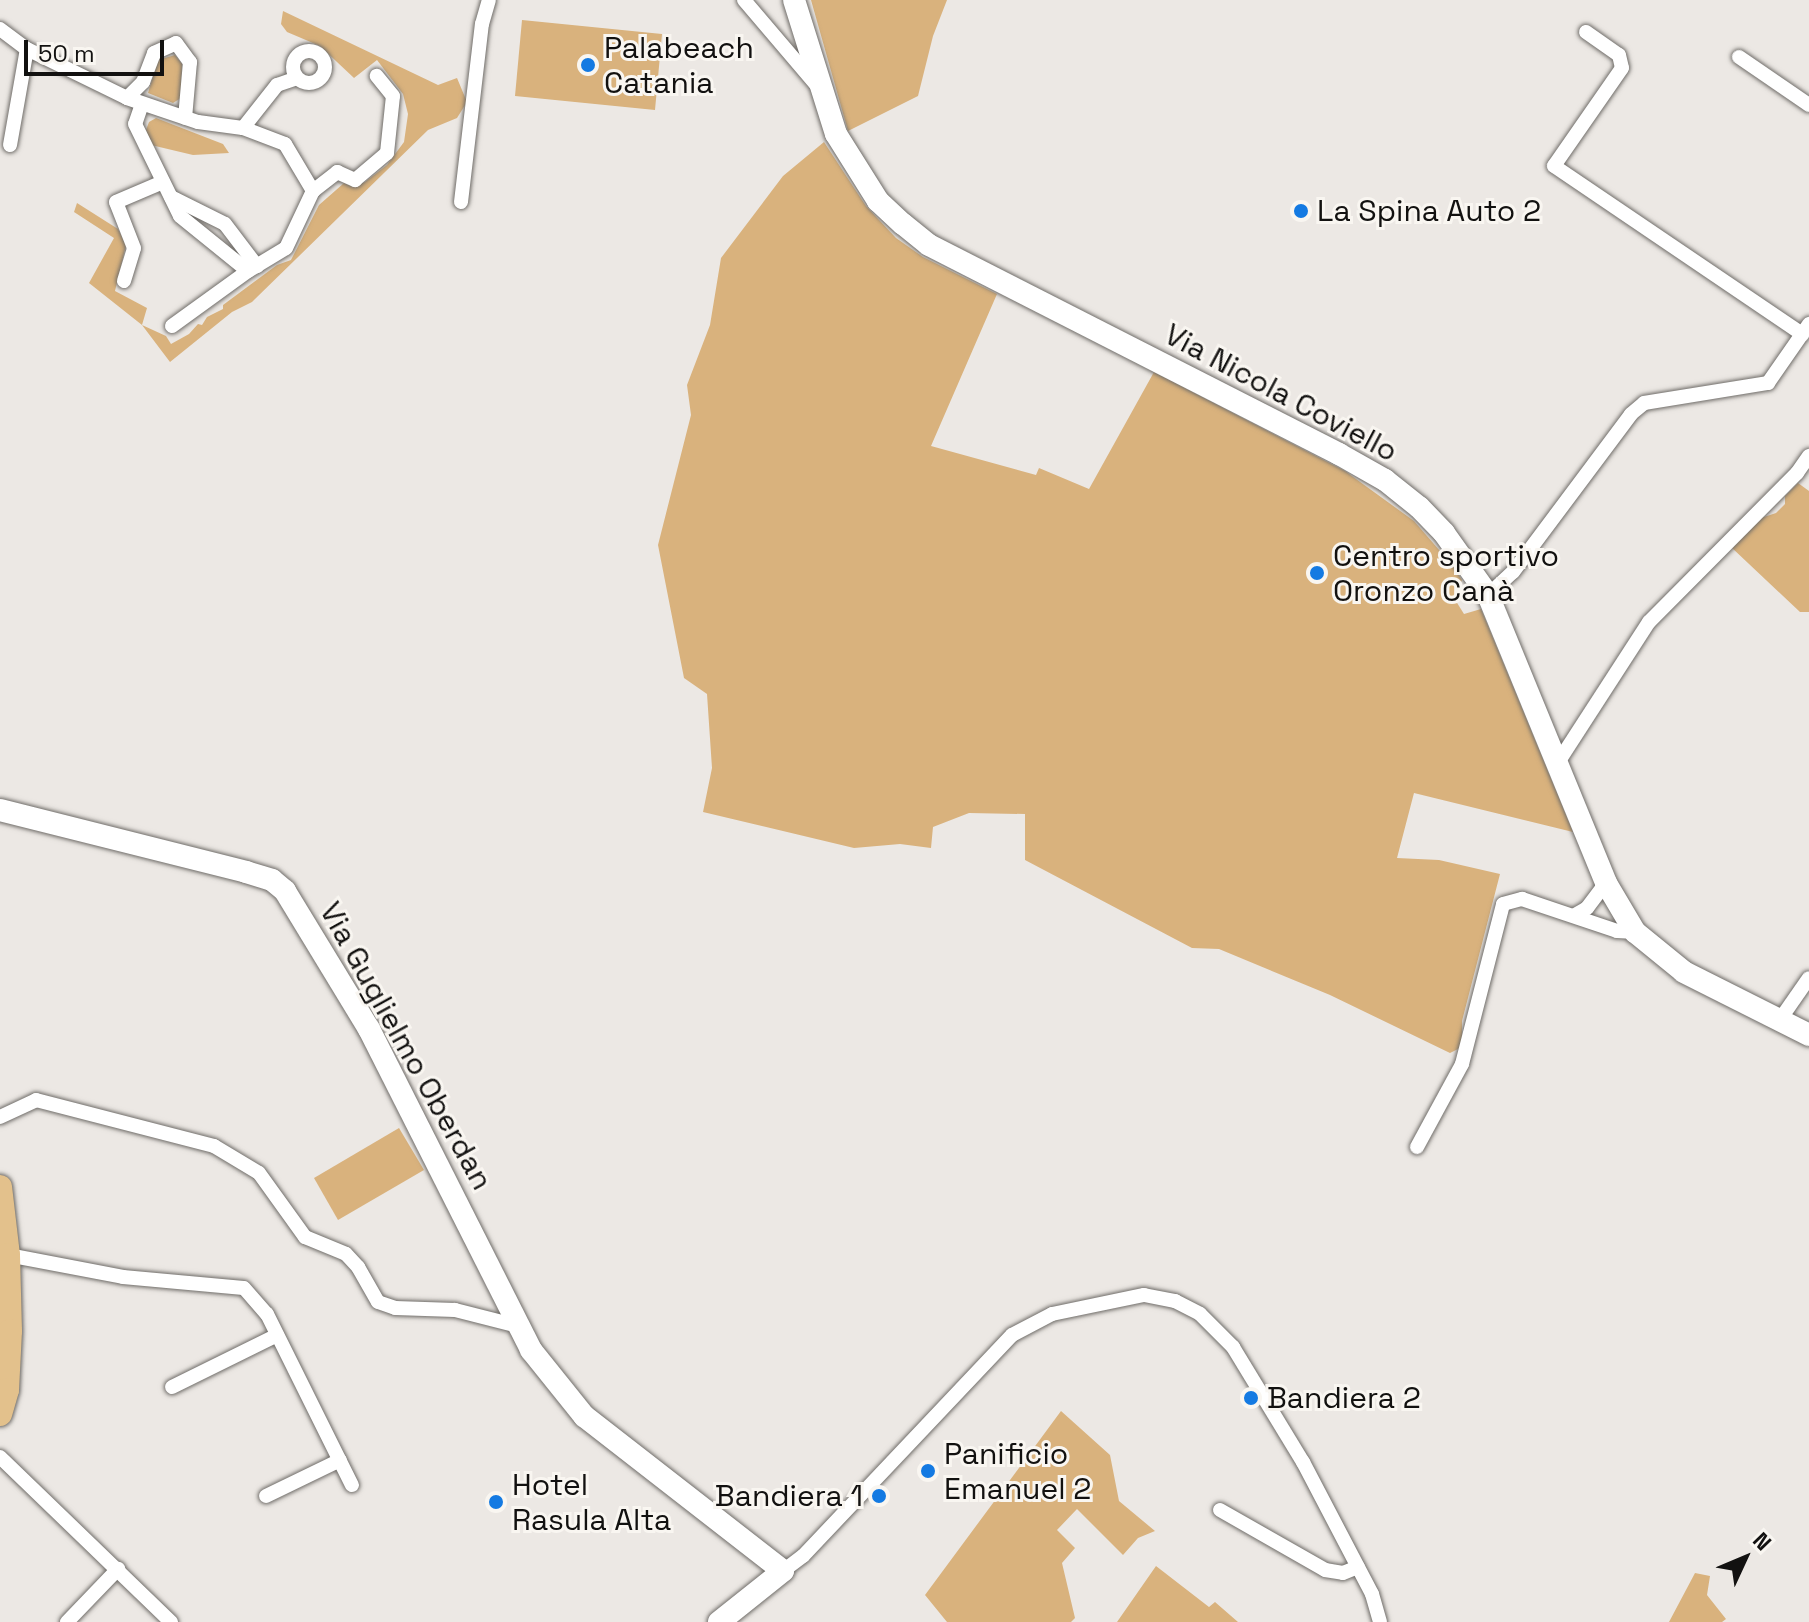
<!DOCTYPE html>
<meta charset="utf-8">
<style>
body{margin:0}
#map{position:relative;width:1809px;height:1622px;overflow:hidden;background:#ece8e4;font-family:"Space Grotesk",sans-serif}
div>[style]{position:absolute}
.green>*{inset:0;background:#d9b27d}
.roads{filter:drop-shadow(0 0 2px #6f6c68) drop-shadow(0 0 2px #6f6c68)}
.street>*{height:14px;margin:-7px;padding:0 7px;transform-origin:7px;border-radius:7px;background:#fff}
.street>.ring{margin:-7px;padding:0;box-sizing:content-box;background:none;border:14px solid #fff;border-radius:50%}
.secondary>*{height:22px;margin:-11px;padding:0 11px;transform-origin:11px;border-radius:11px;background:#fff}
.primary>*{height:24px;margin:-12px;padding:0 12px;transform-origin:12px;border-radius:12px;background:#e3c18c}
.dots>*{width:22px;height:22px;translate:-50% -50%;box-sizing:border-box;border:4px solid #f9f6f1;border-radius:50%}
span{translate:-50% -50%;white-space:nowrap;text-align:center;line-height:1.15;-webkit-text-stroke:6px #f9f6f1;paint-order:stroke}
.poi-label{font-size:30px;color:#121110}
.left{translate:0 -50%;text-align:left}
.right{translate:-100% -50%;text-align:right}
.street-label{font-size:30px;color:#121110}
.north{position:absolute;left:1705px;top:1518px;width:80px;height:80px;-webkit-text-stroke:6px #f9f6f1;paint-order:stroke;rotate:46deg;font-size:22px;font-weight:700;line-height:32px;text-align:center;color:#121110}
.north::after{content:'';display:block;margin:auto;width:28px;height:36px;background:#121110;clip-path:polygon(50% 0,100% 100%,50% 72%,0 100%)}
.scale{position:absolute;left:24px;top:40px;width:140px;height:36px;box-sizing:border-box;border:4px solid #121110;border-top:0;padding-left:10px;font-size:24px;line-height:28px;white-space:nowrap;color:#121110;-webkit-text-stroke:6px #f9f6f1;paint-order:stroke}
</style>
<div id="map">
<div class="green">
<div style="clip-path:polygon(811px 0,947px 0,933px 36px,918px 96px,848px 131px)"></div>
<div style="clip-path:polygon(283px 11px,438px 85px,457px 78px,467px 102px,457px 118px,428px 130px,252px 302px,232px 312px,170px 362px,142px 325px,89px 283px,114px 238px,74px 212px,77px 203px,118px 229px,126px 245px,115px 291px,147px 308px,142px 325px,166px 336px,171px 344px,189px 334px,198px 324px,202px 325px,207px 317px,223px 309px,223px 305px,277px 265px,291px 260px,319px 205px,344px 183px,353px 187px,365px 182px,387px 165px,404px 142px,408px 114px,403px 94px,377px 60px,354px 78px,320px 46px,287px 32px,281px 24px)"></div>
<div style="clip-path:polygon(522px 20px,662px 34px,655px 110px,515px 96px)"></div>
<div style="clip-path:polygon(175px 55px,182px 64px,181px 98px,173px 103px,148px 93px,158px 60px)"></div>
<div style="clip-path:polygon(156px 118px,223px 144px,229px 153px,193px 155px,151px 145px,146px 130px,149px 122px)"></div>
<div style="clip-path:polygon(824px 142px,866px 206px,896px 238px,923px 257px,997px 294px,931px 446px,1036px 475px,1039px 468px,1089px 489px,1154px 372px,1345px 471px,1414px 521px,1453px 566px,1462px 580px,1454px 598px,1464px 614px,1481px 609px,1573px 832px,1414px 793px,1397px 858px,1439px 860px,1500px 874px,1462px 1021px,1462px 1043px,1458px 1049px,1450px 1053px,1330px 995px,1219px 949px,1192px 948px,1025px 860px,1025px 814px,969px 813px,933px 827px,931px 848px,900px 844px,854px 848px,703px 812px,712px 768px,707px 694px,684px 678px,658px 545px,691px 415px,687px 385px,710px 325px,721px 258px,783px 176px)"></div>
<div style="clip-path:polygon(1798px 483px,1809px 491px,1809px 612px,1800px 612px,1731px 547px,1761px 518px,1776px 513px,1785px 504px,1785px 496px)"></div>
<div style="clip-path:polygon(399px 1128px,424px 1170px,338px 1220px,314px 1178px)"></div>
<div style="clip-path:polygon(1061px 1411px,1110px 1455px,1119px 1501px,1155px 1531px,1138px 1538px,1123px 1555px,1077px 1509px,1057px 1530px,1075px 1548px,1062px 1563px,1075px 1618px,1071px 1622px,947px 1622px,925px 1595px)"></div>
<div style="clip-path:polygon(1156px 1566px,1209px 1607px,1215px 1602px,1238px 1622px,1117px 1622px)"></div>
<div style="clip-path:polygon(1695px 1573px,1710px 1576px,1707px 1595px,1726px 1619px,1722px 1622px,1669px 1622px)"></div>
</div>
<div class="roads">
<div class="street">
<div style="left:744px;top:0;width:114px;rotate:49.6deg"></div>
<div style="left:0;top:29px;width:34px;rotate:37deg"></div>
<div style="left:27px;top:49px;width:111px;rotate:26.1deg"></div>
<div style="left:127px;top:98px;width:75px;rotate:18.7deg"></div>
<div style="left:198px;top:122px;width:45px;rotate:7.6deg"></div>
<div style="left:243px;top:128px;width:45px;rotate:20.9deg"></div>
<div style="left:285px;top:144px;width:55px;rotate:59.2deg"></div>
<div style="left:1586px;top:32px;width:40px;rotate:34.9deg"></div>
<div style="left:1619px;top:55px;width:13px;rotate:77deg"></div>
<div style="left:1622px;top:68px;width:119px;rotate:124.8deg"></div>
<div style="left:1554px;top:166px;width:300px;rotate:34.1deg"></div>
<div class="ring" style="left:293px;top:51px;width:18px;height:18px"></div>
<div style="left:1739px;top:57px;width:85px;rotate:34.4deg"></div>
<div style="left:127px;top:98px;width:23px;rotate:-45deg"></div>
<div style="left:143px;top:82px;width:31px;rotate:-69deg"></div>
<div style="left:154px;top:53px;width:24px;rotate:-24deg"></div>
<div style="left:176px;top:43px;width:24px;rotate:54deg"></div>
<div style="left:190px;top:62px;width:56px;rotate:95.1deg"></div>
<div style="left:142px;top:104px;width:21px;rotate:109deg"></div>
<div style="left:135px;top:124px;width:102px;rotate:63.9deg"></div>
<div style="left:180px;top:216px;width:87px;rotate:39deg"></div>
<div style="left:248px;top:271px;width:44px;rotate:-31.2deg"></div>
<div style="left:286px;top:248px;width:63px;rotate:-64.7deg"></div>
<div style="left:313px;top:191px;width:31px;rotate:-38deg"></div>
<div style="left:337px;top:172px;width:20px;rotate:24deg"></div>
<div style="left:355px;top:180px;width:42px;rotate:-40.2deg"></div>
<div style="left:387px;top:153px;width:57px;rotate:-84deg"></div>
<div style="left:393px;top:96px;width:26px;rotate:-129deg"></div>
<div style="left:243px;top:128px;width:55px;rotate:-51.7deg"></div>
<div style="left:277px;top:85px;width:21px;rotate:-19deg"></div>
<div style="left:10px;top:145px;width:97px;rotate:-80deg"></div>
<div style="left:171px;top:197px;width:60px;rotate:26.6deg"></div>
<div style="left:225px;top:224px;width:53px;rotate:52.7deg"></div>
<div style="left:461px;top:202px;width:179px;rotate:-83.3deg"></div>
<div style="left:482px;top:24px;width:25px;rotate:-74deg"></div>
<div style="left:124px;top:281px;width:34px;rotate:-73deg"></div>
<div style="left:134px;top:248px;width:49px;rotate:-111.4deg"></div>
<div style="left:116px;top:202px;width:51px;rotate:-23.1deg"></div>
<div style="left:172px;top:326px;width:94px;rotate:-35.9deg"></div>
<div style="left:1488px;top:595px;width:34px;rotate:-43deg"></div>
<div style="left:1513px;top:572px;width:197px;rotate:-53.2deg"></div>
<div style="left:1631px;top:414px;width:17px;rotate:-40deg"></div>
<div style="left:1644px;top:403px;width:126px;rotate:-9.2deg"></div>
<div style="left:1768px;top:383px;width:72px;rotate:-55.2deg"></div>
<div style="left:1557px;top:764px;width:169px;rotate:-57.1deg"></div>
<div style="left:1649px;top:622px;width:210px;rotate:-45.2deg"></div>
<div style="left:1797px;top:473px;width:21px;rotate:-55deg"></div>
<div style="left:1575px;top:915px;width:14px;rotate:-30deg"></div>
<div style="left:1587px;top:908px;width:31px;rotate:-53deg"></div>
<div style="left:1779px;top:1021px;width:52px;rotate:-55.1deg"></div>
<div style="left:0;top:1117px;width:40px;rotate:-25deg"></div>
<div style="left:36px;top:1100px;width:184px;rotate:14.5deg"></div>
<div style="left:214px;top:1146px;width:52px;rotate:31deg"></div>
<div style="left:259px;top:1173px;width:79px;rotate:54.3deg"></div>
<div style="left:305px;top:1237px;width:44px;rotate:22.5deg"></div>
<div style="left:346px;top:1254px;width:18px;rotate:47deg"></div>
<div style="left:358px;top:1267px;width:40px;rotate:60.3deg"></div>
<div style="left:378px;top:1302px;width:18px;rotate:19deg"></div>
<div style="left:395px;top:1308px;width:60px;rotate:1.9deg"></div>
<div style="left:455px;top:1310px;width:65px;rotate:14.3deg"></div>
<div style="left:1417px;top:1147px;width:94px;rotate:-61.5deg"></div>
<div style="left:1462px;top:1064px;width:165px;rotate:-75.6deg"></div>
<div style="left:1503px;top:904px;width:20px;rotate:-15deg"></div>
<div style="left:1522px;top:899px;width:100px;rotate:18.6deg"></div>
<div style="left:1617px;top:931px;width:18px;rotate:3deg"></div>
<div style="left:8px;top:1255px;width:117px;rotate:10.8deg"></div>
<div style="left:123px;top:1277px;width:121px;rotate:5.2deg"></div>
<div style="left:244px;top:1288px;width:35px;rotate:49deg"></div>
<div style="left:267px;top:1314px;width:191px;rotate:63.6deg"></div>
<div style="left:172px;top:1387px;width:117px;rotate:-26.3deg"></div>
<div style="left:0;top:1457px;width:238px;rotate:44deg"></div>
<div style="left:266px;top:1496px;width:82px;rotate:-25.9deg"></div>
<div style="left:1220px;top:1510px;width:121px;rotate:29.7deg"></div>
<div style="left:1325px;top:1570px;width:18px;rotate:9deg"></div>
<div style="left:1343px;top:1573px;width:16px;rotate:-22deg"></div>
<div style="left:783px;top:1571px;width:25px;rotate:-37deg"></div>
<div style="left:803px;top:1556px;width:304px;rotate:-46.6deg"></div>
<div style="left:1012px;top:1335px;width:45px;rotate:-27.7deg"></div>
<div style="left:1052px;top:1314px;width:94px;rotate:-11.7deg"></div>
<div style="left:1144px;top:1295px;width:32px;rotate:11deg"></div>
<div style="left:1175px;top:1301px;width:28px;rotate:27deg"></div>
<div style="left:1200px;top:1314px;width:47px;rotate:45deg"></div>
<div style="left:1233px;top:1347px;width:135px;rotate:58.7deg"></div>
<div style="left:1303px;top:1462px;width:149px;rotate:62.4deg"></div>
<div style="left:1372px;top:1594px;width:29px;rotate:74deg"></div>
<div style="left:67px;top:1622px;width:74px;rotate:-46.1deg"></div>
</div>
<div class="secondary">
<div style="left:794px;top:0;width:140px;rotate:72.6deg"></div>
<div style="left:836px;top:134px;width:79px;rotate:57.9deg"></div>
<div style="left:878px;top:201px;width:34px;rotate:43deg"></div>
<div style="left:903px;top:224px;width:33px;rotate:39deg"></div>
<div style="left:929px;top:245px;width:460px;rotate:27deg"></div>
<div style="left:1339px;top:454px;width:53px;rotate:29.5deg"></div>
<div style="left:1385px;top:480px;width:43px;rotate:38.5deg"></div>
<div style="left:1419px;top:507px;width:36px;rotate:46deg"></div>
<div style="left:1444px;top:533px;width:76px;rotate:54.6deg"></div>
<div style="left:1488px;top:595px;width:311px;rotate:67.7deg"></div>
<div style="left:1606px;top:883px;width:57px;rotate:59.4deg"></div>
<div style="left:1635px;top:932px;width:63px;rotate:39.2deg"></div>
<div style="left:1684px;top:972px;width:140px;rotate:26.7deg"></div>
<div style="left:0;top:810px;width:254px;rotate:14.1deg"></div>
<div style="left:246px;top:872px;width:27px;rotate:17deg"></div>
<div style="left:272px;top:880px;width:17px;rotate:40deg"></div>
<div style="left:285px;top:891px;width:162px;rotate:58.7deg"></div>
<div style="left:369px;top:1029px;width:360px;rotate:63.2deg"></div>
<div style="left:531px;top:1350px;width:85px;rotate:51.2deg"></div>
<div style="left:584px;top:1416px;width:252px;rotate:37.9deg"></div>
<div style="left:783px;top:1571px;width:82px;rotate:141.4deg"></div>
</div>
<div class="primary">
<div style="left:0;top:1187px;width:68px;rotate:83.3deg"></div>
<div style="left:8px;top:1255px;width:76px;rotate:88.5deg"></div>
<div style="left:10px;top:1331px;width:59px;rotate:92.9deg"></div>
<div style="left:7px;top:1390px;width:25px;rotate:106deg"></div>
</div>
</div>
<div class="dots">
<div style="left:588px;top:65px;background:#147ae2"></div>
<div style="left:1301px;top:211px;background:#147ae2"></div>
<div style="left:1317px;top:573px;background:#147ae2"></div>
<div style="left:1251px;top:1398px;background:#147ae2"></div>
<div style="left:928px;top:1471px;background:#147ae2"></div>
<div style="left:879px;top:1496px;background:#147ae2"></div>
<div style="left:496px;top:1502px;background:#147ae2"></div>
</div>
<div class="poi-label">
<span class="left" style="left:604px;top:65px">Palabeach<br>Catania</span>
<span class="left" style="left:1317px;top:211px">La Spina Auto 2</span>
<span class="left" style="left:1333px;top:573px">Centro sportivo<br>Oronzo Canà</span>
<span class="left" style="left:1267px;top:1398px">Bandiera 2</span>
<span class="left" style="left:944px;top:1471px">Panificio<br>Emanuel 2</span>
<span class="left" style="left:512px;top:1502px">Hotel<br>Rasula Alta</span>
<span class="right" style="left:863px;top:1496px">Bandiera 1</span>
</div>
<div class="street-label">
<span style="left:1281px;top:393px;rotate:28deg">Via Nicola Coviello</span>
<span style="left:406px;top:1046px;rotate:61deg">Via Guglielmo Oberdan</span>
</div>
<div class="north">N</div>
<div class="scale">50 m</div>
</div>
